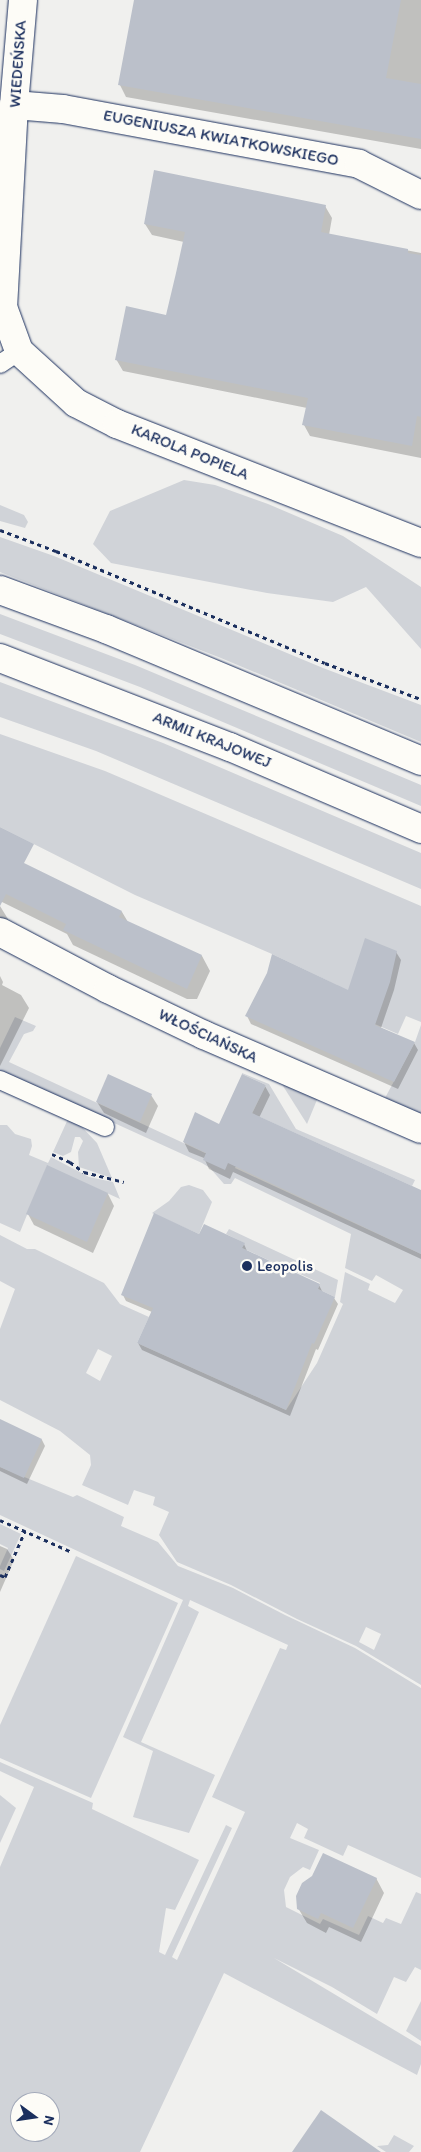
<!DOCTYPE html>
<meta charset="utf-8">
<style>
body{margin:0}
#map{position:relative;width:421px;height:2152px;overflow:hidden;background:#f0f0ee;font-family:Itim,sans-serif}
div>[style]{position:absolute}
.green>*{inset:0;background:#d0d3d8}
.shadow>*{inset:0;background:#0003}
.building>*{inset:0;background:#bbc0ca}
.path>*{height:3px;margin-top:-1.5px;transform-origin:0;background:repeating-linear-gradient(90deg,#1b2f5e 0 4px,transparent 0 8px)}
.roads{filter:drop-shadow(0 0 1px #1b2f5e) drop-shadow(0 0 1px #1b2f5e)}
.service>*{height:18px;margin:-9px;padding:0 9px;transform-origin:9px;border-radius:9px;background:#fdfcf7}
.minor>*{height:28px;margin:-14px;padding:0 14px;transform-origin:14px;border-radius:14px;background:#fdfcf7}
.secondary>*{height:28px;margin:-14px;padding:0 14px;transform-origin:14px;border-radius:14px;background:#fdfcf7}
.dots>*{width:14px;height:14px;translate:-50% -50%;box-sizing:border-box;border:2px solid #fdfcf7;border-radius:50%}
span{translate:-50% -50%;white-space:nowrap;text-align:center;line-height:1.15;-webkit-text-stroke:5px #fdfcf7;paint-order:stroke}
.street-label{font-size:16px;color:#1b2f5e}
.poi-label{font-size:16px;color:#1b2f5e}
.left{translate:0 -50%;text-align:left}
.north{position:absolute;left:10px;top:2092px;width:50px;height:50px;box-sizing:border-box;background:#fdfcf7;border:1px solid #a3aaba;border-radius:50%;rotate:104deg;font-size:14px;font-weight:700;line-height:20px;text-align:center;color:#1b2f5e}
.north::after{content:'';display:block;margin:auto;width:18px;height:22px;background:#1b2f5e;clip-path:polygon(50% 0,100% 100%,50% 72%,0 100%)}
</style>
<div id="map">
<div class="green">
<div style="clip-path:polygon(184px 480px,215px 485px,268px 504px,343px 536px,421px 587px,421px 649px,366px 587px,333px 602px,267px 593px,111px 563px,93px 544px,110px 511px)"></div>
<div style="clip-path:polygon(0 505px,24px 515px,28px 522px,25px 528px,0 521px)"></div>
<div style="clip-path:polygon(0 537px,54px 556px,323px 668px,421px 705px,421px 742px,221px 658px,0 572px)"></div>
<div style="clip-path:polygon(0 614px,135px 665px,421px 785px,421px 806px,140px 687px,0 634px)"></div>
<div style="clip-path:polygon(0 682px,163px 743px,421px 853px,421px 889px,96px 751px,0 717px)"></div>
<div style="clip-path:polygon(0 734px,105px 771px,421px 906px,421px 1022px,406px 1016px,398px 1034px,356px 1016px,337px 985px,272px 954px,135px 895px,0 827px)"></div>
<div style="clip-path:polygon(evenodd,15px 1017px,36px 1026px,33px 1031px,24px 1034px,9px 1062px,205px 1153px,244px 1148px,235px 1168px,421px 1254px,421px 1685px,356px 1646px,297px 1619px,231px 1585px,177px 1562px,159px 1535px,169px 1512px,153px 1505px,155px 1497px,134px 1490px,128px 1505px,82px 1485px,91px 1465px,90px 1455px,60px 1431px,0 1400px,0 1329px,15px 1289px,0 1281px,0 1235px,27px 1249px,35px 1249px,104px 1283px,120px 1304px,149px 1317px,137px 1343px,286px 1410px,317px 1363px,343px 1304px,340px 1302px,345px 1272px,370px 1284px,368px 1290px,395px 1303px,403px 1290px,376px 1275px,372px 1281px,345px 1268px,351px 1234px,235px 1178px,231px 1184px,224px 1184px,210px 1168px,202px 1163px,0 1071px,0 1048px,15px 1017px,98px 1349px,112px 1356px,100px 1381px,86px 1373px,98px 1349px,15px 1017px,366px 1627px,381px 1634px,374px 1650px,359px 1642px,366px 1627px)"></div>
<div style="clip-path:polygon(421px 1025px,421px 1117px,386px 1102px,385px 1098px,415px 1042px)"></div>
<div style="clip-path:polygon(242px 1073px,269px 1084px,296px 1129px,415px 1180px,412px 1186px,258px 1116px,245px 1128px,266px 1085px,242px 1074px)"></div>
<div style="clip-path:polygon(278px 1078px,319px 1095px,307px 1124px)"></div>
<div style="clip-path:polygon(68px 1119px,80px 1125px,97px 1143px,112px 1178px,79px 1167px,78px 1152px,83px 1141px,80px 1137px,75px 1137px,71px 1152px,63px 1156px,53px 1152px)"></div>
<div style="clip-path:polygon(0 1125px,7px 1125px,15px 1134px,31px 1139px,32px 1146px,29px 1155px,48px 1163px,51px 1157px,89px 1177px,113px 1182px,120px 1199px,47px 1166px,20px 1232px,0 1223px)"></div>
<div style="clip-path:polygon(189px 1185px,203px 1190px,212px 1202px,199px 1234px,152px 1213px,169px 1201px,181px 1187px)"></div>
<div style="clip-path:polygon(229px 1229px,338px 1280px,335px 1297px,318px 1289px,320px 1283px,242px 1248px,244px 1243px,226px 1234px)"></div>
<div style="clip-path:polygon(evenodd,0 1467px,73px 1497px,77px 1495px,124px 1517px,121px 1526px,158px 1542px,178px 1566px,233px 1588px,285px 1615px,355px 1648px,421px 1688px,421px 1878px,348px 1845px,343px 1856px,304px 1838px,308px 1829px,297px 1823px,290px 1838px,319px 1850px,310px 1870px,303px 1867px,290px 1877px,284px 1890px,286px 1907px,320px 1924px,323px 1919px,359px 1935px,368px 1916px,383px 1923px,386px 1918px,401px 1924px,416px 1892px,421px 1894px,421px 1970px,415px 1967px,406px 1982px,394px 1977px,377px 2014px,332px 1987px,274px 1958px,421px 2046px,421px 2064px,417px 2075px,224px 1973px,140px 2152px,0 2152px,0 1867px,34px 1787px,0 1771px,0 1762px,93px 1803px,92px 1809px,199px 1860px,175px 1910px,166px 1908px,159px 1952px,165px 1955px,226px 1825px,232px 1828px,172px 1957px,177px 1960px,245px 1812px,212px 1797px,280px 1648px,286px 1650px,288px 1645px,190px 1600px,188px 1606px,199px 1612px,141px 1742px,215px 1775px,189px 1833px,133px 1817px,153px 1751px,123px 1737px,183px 1600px,0 1515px,0 1467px,20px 2102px,50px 2102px,50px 2132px,20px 2132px,20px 2102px)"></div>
<div style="clip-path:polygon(0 1524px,21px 1534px,4px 1571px,0 1569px,0 1566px,8px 1548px,0 1544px)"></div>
<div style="clip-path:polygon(76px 1556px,178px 1603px,91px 1798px,0 1758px,0 1725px)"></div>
<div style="clip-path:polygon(0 1795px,16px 1808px,0 1843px)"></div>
<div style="clip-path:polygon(421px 2001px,421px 2041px,406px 2031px)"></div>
<div style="clip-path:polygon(394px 2135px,414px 2146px,409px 2152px,386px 2152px,377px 2146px,388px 2145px)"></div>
</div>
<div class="shadow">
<div style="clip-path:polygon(180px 0,421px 0,421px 149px,126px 97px,120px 85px)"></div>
<div style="clip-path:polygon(325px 206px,332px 218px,329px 235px,421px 253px,421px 458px,310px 436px,304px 425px,307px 408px,123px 371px,116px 359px,167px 316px,184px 242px,152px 235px,145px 224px)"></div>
<div style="clip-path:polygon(0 864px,122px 912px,128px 922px,202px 956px,210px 971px,197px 999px,187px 999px,73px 945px,67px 934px,0 901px)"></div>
<div style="clip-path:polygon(0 906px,8px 919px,0 933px)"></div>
<div style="clip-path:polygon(396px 952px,401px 960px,394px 990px,381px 1028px,414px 1043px,418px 1050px,398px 1089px,251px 1024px,247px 1016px,348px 992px)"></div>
<div style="clip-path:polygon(0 976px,3px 982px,2px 985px,21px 995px,29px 1008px,0 1066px)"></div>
<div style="clip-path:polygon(265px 1086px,270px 1095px,259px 1118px,421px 1192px,421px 1259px,233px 1172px,230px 1179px,209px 1169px,204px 1158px,189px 1152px,184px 1142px,220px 1126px)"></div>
<div style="clip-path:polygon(151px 1095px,158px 1106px,146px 1133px,104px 1113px,97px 1102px)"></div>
<div style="clip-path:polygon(47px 1167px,108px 1194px,114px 1206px,93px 1253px,34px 1225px,28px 1214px)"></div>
<div style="clip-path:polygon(200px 1236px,244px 1244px,247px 1251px,319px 1285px,323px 1293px,334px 1298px,338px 1304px,318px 1350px,316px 1349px,290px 1416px,142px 1350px,138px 1343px,152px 1312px,126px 1301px,123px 1295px)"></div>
<div style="clip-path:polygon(0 1421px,42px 1440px,45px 1446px,27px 1484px,0 1471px)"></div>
<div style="clip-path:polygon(0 1546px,7px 1549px,14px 1560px,0 1592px)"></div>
<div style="clip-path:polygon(376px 1878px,384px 1893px,361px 1942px,329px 1927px,326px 1933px,307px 1923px,298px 1908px)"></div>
</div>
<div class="building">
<div style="clip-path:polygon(134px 0,401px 0,386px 78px,421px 84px,421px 139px,118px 85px)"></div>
<div style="clip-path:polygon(154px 170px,326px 205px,321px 232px,408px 249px,408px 253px,421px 255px,421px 417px,417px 416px,412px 446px,302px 425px,308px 398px,115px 360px,126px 306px,166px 315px,176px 273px,185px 232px,144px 224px)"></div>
<div style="clip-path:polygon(0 827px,34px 844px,24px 863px,122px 911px,119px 917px,202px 955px,187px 989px,63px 930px,66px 924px,6px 894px,0 906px)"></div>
<div style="clip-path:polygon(365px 938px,397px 951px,390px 982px,375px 1025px,415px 1042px,394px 1082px,245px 1016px,267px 973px,272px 954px,348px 990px)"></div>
<div style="clip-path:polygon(108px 1074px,152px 1094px,140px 1122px,96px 1102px)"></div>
<div style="clip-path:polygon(242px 1074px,266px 1085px,252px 1113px,421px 1190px,421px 1254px,228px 1163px,225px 1170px,203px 1160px,206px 1153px,183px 1142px,195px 1112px,219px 1124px)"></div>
<div style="clip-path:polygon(47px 1165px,108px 1193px,87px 1242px,26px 1214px)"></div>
<div style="clip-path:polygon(154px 1213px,199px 1234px,204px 1224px,245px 1243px,242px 1248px,320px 1284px,318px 1289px,335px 1297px,314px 1344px,312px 1343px,286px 1410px,137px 1343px,153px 1308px,121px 1295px)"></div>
<div style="clip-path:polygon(0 1419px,42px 1439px,24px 1478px,0 1467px)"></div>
<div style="clip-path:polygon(323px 1853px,377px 1878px,353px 1928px,321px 1913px,318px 1919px,297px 1909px,296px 1896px,302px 1883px,312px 1876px)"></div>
<div style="clip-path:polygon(321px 2110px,381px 2152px,292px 2152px)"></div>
</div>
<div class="path">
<div style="left:0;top:530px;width:60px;rotate:20.6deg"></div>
<div style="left:56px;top:551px;width:291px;rotate:22.6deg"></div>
<div style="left:325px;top:663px;width:103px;rotate:20.6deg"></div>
<div style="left:52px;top:1154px;width:20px;rotate:24deg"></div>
<div style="left:70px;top:1162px;width:17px;rotate:36deg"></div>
<div style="left:84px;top:1172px;width:41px;rotate:14deg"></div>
<div style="left:0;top:1520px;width:79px;rotate:24deg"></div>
<div style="left:0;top:1575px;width:5px;rotate:22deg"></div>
<div style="left:5px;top:1577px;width:50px;rotate:-66.5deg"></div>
</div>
<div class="roads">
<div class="service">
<div style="left:0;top:364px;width:23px;rotate:-34deg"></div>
<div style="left:0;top:1080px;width:115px;rotate:24.1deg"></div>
</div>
<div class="minor">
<div style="left:23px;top:0;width:105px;rotate:94.9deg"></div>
<div style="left:14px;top:105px;width:202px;rotate:93.1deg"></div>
<div style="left:3px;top:307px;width:47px;rotate:70deg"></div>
<div style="left:19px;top:351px;width:77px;rotate:42.4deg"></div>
<div style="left:76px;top:403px;width:46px;rotate:27.1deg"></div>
<div style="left:117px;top:424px;width:326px;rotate:21.4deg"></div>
<div style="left:14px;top:105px;width:49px;rotate:4.7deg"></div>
<div style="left:63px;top:109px;width:301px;rotate:10.5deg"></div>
<div style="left:359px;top:164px;width:69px;rotate:26.6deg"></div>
<div style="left:0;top:932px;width:122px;rotate:27.8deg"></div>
<div style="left:108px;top:989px;width:106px;rotate:25.6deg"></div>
<div style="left:204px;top:1035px;width:236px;rotate:23.4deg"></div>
</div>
<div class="secondary">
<div style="left:0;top:590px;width:113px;rotate:20.2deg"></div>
<div style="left:106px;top:629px;width:342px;rotate:22.7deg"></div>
<div style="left:0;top:658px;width:247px;rotate:21.2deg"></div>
<div style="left:230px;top:747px;width:208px;rotate:23.2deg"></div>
</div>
</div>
<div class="dots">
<div style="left:247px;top:1266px;background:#1b2f5e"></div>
</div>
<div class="street-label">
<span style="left:18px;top:64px;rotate:-86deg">WIEDEŃSKA</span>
<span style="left:221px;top:138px;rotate:11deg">EUGENIUSZA KWIATKOWSKIEGO</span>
<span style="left:190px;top:452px;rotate:22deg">KAROLA POPIELA</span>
<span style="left:212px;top:740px;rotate:22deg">ARMII KRAJOWEJ</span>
<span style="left:208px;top:1036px;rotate:25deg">WŁOŚCIAŃSKA</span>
</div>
<div class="poi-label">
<span class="left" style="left:257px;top:1266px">Leopolis</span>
</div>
<div class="north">N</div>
</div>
